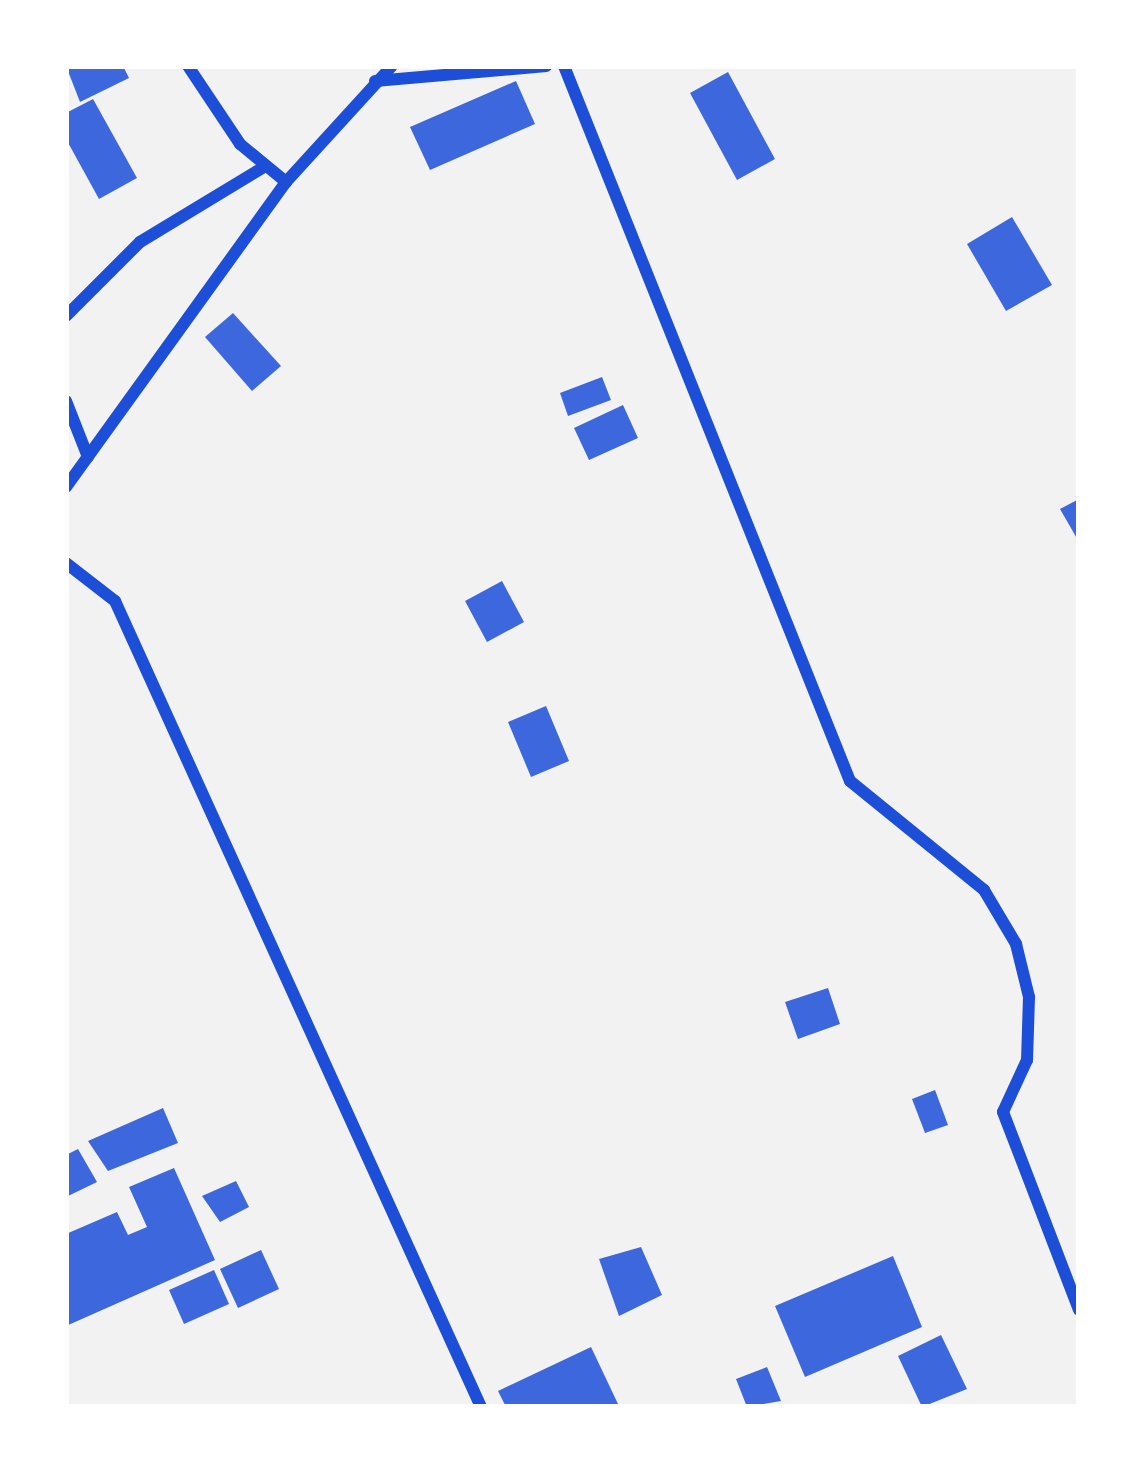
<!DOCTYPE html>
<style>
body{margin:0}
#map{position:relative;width:1145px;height:1473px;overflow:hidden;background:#f2f2f2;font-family:"Fira Sans Condensed",sans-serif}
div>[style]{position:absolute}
.building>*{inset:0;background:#3d67dc}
.minor>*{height:12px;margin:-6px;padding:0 6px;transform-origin:6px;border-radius:6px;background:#1d4ed8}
span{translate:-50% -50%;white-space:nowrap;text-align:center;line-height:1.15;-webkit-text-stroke:10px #fff;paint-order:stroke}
.frame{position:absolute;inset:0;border:69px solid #fff;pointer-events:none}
</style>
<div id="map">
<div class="building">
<div style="clip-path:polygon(66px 66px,123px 66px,129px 78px,80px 102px)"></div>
<div style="clip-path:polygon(728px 72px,775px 159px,737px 180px,690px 93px)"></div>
<div style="clip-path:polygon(516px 81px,535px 124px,430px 170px,410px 127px)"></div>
<div style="clip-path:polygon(93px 99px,137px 178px,99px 199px,66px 139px,66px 113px)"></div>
<div style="clip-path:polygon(1012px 217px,1052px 285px,1006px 311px,967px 244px)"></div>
<div style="clip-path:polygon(233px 313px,281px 366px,252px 391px,205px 337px)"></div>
<div style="clip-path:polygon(602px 377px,611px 400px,568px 416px,560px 393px)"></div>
<div style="clip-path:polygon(623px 405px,638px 438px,589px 460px,574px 428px)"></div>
<div style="clip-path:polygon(1079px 499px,1079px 542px,1060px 509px)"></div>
<div style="clip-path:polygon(502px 581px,524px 622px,487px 642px,465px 601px)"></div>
<div style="clip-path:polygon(546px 706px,569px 761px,531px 777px,508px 722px)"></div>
<div style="clip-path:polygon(828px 988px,840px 1024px,798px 1039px,785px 1002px)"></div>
<div style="clip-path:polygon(935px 1090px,948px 1125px,925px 1133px,912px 1099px)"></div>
<div style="clip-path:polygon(163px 1108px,178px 1143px,108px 1171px,88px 1141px)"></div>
<div style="clip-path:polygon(78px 1149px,97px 1182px,66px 1197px,66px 1155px)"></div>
<div style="clip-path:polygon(174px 1168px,215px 1260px,66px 1326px,66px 1234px,117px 1212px,128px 1235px,147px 1227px,129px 1187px)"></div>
<div style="clip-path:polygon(236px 1181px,249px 1207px,220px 1222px,202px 1196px)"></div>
<div style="clip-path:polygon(641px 1247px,662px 1295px,619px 1316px,599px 1259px)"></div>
<div style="clip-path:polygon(261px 1250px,279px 1289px,238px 1308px,220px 1269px)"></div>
<div style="clip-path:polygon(893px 1256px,922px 1327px,805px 1377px,775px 1306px)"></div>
<div style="clip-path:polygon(214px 1270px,229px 1304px,184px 1324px,169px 1290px)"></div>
<div style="clip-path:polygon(941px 1335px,967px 1389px,922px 1407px,898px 1356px)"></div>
<div style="clip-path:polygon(591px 1347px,618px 1404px,506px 1407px,498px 1391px)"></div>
<div style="clip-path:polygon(767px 1367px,781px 1401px,747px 1407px,736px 1379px)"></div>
</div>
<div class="minor">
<div style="left:188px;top:66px;width:94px;rotate:56.3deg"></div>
<div style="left:240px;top:144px;width:60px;rotate:39.6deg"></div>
<div style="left:564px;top:66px;width:770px;rotate:68.2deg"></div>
<div style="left:850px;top:781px;width:173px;rotate:39.1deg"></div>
<div style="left:984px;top:890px;width:63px;rotate:59.3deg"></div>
<div style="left:1016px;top:944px;width:55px;rotate:76.2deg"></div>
<div style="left:1029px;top:997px;width:63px;rotate:91.8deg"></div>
<div style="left:1027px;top:1060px;width:57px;rotate:114.8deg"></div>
<div style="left:1003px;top:1112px;width:212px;rotate:69deg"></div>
<div style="left:375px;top:81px;width:172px;rotate:-5deg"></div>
<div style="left:66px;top:316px;width:105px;rotate:-45deg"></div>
<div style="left:140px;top:242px;width:145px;rotate:-31.2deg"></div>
<div style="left:66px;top:401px;width:60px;rotate:68.6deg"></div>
<div style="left:66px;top:487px;width:376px;rotate:-54.2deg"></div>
<div style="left:286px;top:182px;width:157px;rotate:-47.6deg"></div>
<div style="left:66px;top:563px;width:62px;rotate:37.8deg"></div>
<div style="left:115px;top:601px;width:885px;rotate:65.58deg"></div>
</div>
<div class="frame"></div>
</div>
